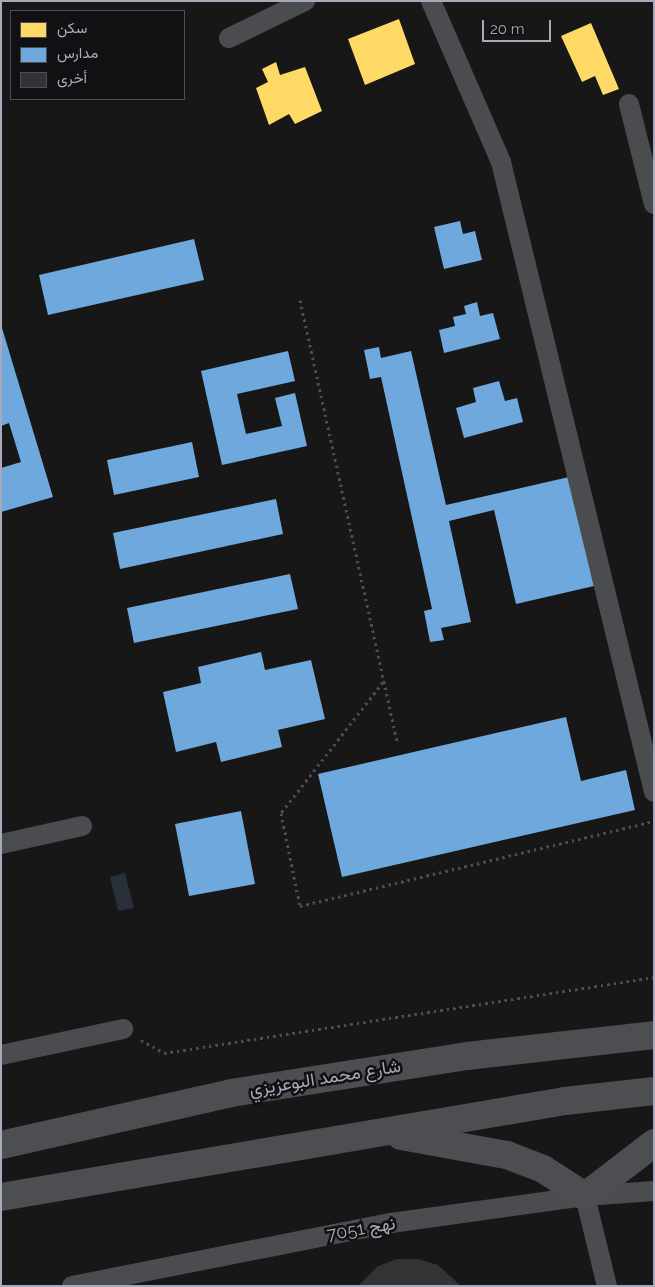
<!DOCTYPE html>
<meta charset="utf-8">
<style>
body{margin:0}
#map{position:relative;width:655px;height:1287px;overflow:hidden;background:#171717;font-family:Raleway,Vazirmatn,sans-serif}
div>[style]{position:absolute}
.water>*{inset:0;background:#29303a}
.homes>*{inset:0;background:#ffd966}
.schools>*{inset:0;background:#6fa8dc}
.building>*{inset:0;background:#333335}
.path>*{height:3px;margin-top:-1.5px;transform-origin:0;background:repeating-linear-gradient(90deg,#4d4d52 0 2.5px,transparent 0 6.5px)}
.minor>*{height:20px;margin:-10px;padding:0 10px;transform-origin:10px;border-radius:10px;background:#4b4c50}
.motorway>*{height:28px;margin:-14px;padding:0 14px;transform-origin:14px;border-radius:14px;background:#4d4e52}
span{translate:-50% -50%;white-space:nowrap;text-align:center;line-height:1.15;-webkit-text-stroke:5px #111113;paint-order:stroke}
.street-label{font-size:18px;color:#a7aaba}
.frame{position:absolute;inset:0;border:2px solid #a7aaba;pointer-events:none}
.legend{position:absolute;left:10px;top:10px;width:175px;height:90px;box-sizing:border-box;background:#111113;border:1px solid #4d4e56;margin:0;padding:6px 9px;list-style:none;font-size:15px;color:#a7aaba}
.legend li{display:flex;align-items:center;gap:10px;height:25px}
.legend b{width:25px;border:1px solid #4d4e56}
.scale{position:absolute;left:482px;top:20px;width:69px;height:22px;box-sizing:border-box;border:2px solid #a7aaba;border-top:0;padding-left:6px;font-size:15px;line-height:18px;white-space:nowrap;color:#a7aaba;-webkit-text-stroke:4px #111113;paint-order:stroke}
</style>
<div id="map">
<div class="water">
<div style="clip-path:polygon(125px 873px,134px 908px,118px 911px,110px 877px)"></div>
</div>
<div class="homes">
<div style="clip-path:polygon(399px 19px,415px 64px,365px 85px,348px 39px)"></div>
<div style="clip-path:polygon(591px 23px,619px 89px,603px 95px,595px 76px,582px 82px,561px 36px)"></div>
<div style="clip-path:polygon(276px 62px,280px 75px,305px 67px,322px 111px,295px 124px,289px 114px,269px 125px,256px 88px,268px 82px,262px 69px)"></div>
</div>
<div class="schools">
<div style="clip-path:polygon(460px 221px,463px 234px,475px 231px,482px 260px,444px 269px,434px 227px)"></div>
<div style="clip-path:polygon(194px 239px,204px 280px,48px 315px,39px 275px)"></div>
<div style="clip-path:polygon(477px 302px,480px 316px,493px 313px,500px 339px,444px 353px,439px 330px,455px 326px,453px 317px,466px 314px,464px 306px)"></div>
<div style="clip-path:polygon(2px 328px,53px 497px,1px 512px,1px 468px,21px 462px,9px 423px,1px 426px)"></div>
<div style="clip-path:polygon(379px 347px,381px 358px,411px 351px,446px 505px,569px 477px,594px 586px,516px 604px,494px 510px,449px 521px,471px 622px,441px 628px,444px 640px,430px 642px,424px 611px,432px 609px,381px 377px,370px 379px,364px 350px)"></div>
<div style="clip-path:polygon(288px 351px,295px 381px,237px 394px,246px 434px,282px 426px,275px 398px,295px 393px,307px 446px,222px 465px,201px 371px)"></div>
<div style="clip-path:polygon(499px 381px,505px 401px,517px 398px,523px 422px,464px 438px,456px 408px,476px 402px,473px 388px)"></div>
<div style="clip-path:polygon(192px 442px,199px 477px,114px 495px,107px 460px)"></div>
<div style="clip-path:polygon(276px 499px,283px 534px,120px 569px,113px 533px)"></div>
<div style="clip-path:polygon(290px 574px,298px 609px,134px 643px,127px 608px)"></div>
<div style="clip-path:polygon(261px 652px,265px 670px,311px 660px,325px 719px,278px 730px,282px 747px,221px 762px,216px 742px,176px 752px,163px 692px,201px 683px,198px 667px)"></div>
<div style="clip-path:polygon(566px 717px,581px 781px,626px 770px,635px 810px,342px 877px,318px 774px)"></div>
<div style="clip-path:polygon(241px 811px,255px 884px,189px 896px,175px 824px)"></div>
</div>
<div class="building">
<div style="clip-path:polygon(397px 1259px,418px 1259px,438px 1265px,461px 1286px,358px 1286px,378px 1266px)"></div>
</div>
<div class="path">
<div style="left:300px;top:300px;width:453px;rotate:77.6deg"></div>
<div style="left:383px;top:682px;width:166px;rotate:127.9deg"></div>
<div style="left:281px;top:813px;width:95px;rotate:78.5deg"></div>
<div style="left:300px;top:906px;width:364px;rotate:-13.5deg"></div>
<div style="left:141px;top:1040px;width:26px;rotate:29deg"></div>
<div style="left:164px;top:1053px;width:496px;rotate:-8.8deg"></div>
</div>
<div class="minor">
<div style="left:431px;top:1px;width:176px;rotate:66.5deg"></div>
<div style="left:501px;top:162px;width:648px;rotate:76.35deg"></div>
<div style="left:229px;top:38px;width:85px;rotate:-26deg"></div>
<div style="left:629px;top:104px;width:103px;rotate:76deg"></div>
<div style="left:1px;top:844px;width:83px;rotate:-12.5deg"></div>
<div style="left:1px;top:1055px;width:125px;rotate:-12deg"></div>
<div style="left:585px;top:1196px;width:93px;rotate:76.3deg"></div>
<div style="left:72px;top:1286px;width:325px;rotate:-11.2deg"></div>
<div style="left:391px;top:1223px;width:196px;rotate:-7.9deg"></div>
<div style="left:585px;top:1196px;width:69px;rotate:-4.1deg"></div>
</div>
<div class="motorway">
<div style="left:401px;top:1136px;width:108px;rotate:10.2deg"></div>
<div style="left:507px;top:1155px;width:39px;rotate:21deg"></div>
<div style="left:543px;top:1169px;width:50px;rotate:32.7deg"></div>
<div style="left:585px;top:1196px;width:87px;rotate:-37.5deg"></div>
<div style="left:1px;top:1145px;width:236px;rotate:-12.7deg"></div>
<div style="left:231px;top:1093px;width:239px;rotate:-8.9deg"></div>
<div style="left:467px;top:1056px;width:188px;rotate:-6.4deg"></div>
<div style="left:1px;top:1197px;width:572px;rotate:-9.66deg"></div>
<div style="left:565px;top:1101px;width:90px;rotate:-6.4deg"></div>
</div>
<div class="street-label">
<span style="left:325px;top:1078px;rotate:-9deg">شارع محمد البوعزيزي</span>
<span style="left:361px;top:1229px;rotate:-10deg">نهج 7051</span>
</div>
<div class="frame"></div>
<ul class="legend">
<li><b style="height:14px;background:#ffd966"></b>سكن</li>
<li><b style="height:14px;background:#6fa8dc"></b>مدارس</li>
<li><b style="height:14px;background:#333335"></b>أخرى</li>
</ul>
<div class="scale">20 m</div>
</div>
